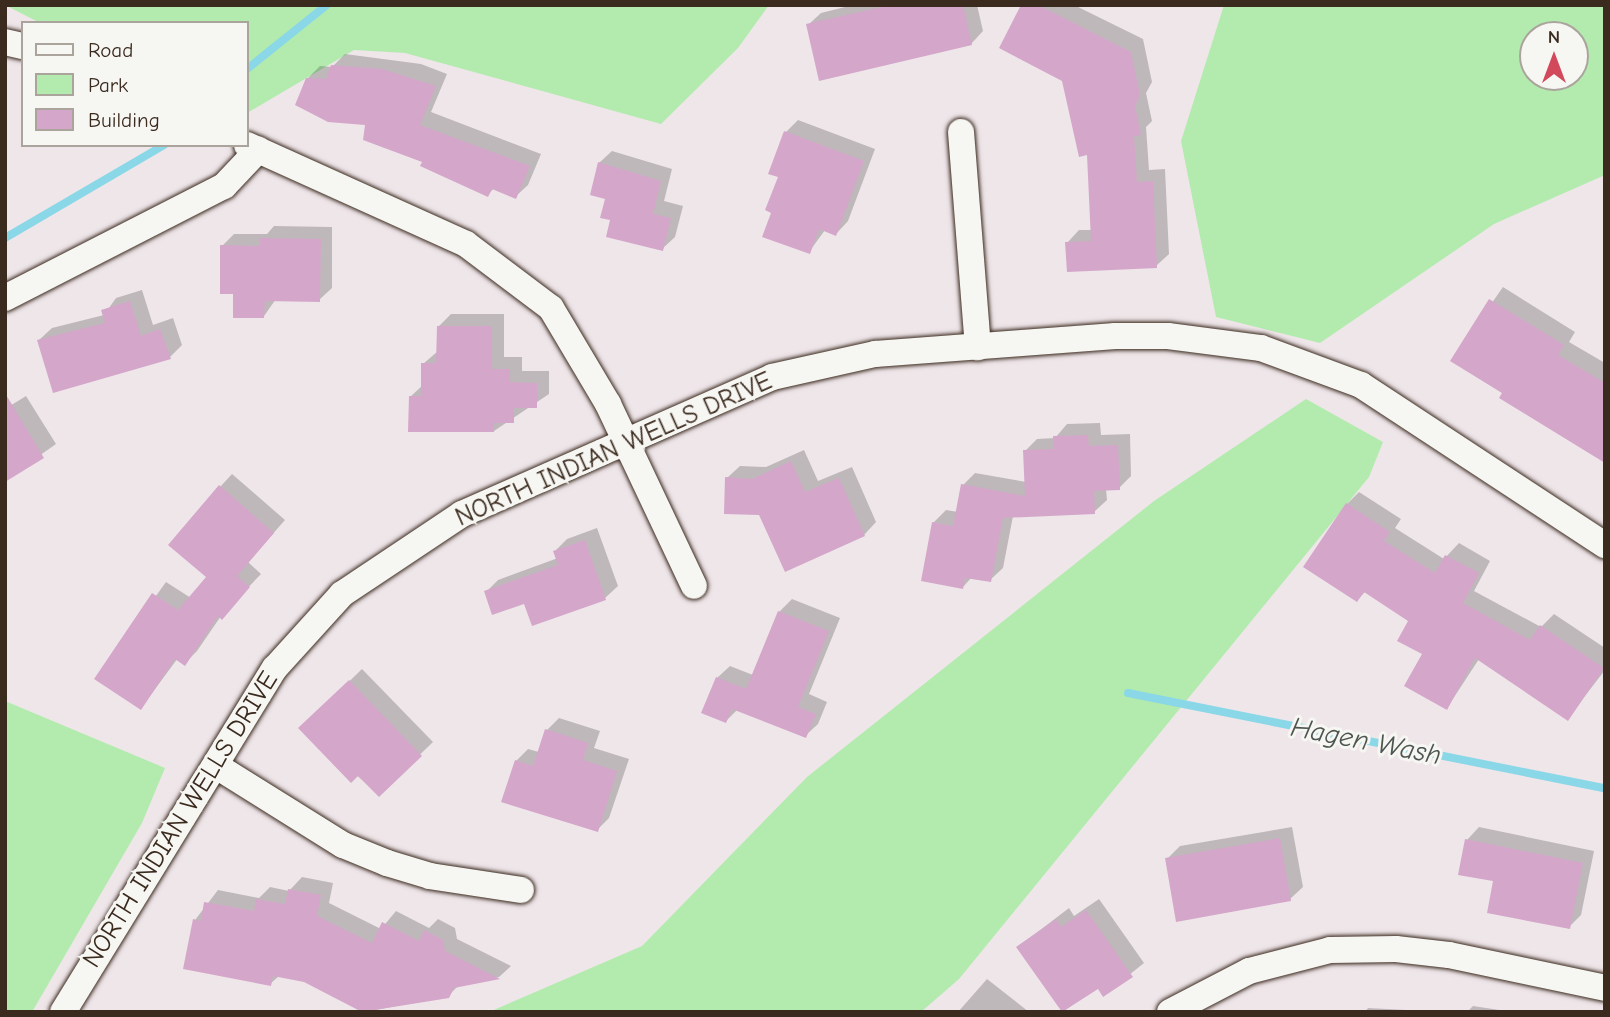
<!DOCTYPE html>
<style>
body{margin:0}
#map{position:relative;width:1610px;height:1017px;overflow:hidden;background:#efe6ea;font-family:"Comic Neue",sans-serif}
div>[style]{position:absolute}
.green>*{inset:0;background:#b3ebae}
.shadow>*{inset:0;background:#0003}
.stream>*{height:8px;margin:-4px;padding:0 4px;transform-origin:4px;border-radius:4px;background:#89d7e7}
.building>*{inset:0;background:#d4a6c9}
.roads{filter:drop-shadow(0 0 2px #3b2a1e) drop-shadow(0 0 2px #3b2a1e)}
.street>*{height:26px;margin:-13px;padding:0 13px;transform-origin:13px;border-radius:13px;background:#f6f6f2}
span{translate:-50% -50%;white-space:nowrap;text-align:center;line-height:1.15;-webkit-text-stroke:6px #f6f6f2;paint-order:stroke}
.street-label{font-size:26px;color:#3b2a1e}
.water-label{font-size:28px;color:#4e5550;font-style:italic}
.frame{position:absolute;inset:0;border:7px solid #3b2a1e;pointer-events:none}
.legend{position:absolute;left:21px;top:21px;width:228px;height:126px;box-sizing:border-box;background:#f6f6f2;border:2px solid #aba49d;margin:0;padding:9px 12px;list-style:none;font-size:21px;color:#3b2a1e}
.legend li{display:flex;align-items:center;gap:14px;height:35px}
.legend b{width:35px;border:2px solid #aba49d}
.north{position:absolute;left:1519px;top:21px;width:70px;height:70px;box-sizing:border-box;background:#f6f6f2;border:2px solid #aba49d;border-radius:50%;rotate:0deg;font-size:19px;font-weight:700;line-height:28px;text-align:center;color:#3b2a1e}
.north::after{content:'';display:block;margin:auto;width:24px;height:32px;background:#d1495b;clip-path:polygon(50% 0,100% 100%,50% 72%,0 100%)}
</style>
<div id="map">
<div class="green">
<div style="clip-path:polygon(5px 5px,769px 5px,738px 48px,661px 124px,405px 53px,354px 50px,247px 113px,247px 23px,40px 23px)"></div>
<div style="clip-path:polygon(evenodd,1224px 5px,1605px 5px,1605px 175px,1494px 224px,1320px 343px,1216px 317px,1181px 141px,1224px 5px,1533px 35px,1575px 35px,1575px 77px,1533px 77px,1533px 35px)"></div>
<div style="clip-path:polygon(1306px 399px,1383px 442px,1369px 477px,959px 979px,921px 1012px,489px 1012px,642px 946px,807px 777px,1154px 501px)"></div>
<div style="clip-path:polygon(5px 701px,165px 768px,142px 823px,32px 1012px,5px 1012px)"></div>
</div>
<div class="shadow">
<div style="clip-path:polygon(853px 5px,977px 5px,983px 31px,971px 44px,808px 25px,821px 13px)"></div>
<div style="clip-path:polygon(1023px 5px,1074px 5px,1143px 39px,1152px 82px,1146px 93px,1152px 121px,1146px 127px,1149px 170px,1165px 169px,1169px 254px,1156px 266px,1067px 243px,1079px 230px,1092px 230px,1089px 153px,1064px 79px)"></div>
<div style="clip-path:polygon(345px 54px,421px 64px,447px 74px,431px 112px,541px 154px,528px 185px,515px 197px,494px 188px,488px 195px,424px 161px,307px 79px,320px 66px,332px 67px)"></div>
<div style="clip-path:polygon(798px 120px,875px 149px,848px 221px,836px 234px,825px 230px,809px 252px,774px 212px,786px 132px)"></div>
<div style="clip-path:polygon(612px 151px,672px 169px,664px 201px,683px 206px,675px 237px,662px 249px,612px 219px,599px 163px)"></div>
<div style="clip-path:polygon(274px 226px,332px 227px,332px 288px,319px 300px,276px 299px,264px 316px,235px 293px,222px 246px,234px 234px,267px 234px)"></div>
<div style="clip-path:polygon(1503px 287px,1575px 332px,1569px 342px,1605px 363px,1605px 460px,1452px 360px)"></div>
<div style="clip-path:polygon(142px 290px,153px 325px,173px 318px,182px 345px,170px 357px,39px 340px,52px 328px,104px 315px,116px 298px)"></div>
<div style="clip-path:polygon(451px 314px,504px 314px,504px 357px,522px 357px,522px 371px,549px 371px,549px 394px,494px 431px,410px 397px,423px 385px,423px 364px,438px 351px,438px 327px)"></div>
<div style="clip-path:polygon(26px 396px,56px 444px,5px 480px,5px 409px)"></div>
<div style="clip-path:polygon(1100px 423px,1101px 435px,1130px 434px,1131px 476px,1119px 488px,1106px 489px,1107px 500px,1094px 512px,1013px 516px,1003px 568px,990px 580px,972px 577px,963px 587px,933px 523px,946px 510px,958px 512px,963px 485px,975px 473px,1026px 482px,1025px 451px,1037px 439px,1055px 438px,1067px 424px)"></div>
<div style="clip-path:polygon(804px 450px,818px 481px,852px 467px,876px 522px,864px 535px,760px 513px,727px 478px,740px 466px,766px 467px)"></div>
<div style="clip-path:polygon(232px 474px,285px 520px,248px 562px,261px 574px,221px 616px,197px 651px,185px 663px,178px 658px,141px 708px,96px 679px,166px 582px,191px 598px,208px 577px,220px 487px)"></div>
<div style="clip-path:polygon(1359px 492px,1401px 519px,1395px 528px,1444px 559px,1459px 543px,1490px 561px,1474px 591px,1541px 627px,1554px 614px,1605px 648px,1605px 670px,1568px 718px,1479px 659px,1447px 708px,1411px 620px,1366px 591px,1357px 600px,1347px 504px)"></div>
<div style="clip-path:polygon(597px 528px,618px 586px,605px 598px,525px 601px,486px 592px,498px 580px,558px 558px,555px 551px,567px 539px)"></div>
<div style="clip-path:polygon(792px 599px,840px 618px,809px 694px,827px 702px,818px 724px,805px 736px,738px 709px,726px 721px,717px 678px,730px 666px,753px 675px,779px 612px)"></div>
<div style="clip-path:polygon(362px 669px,433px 742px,379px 794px,301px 728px)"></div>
<div style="clip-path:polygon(559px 718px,600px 731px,594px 748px,629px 759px,609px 818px,597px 830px,516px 761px,528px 749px,539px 752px,547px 730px)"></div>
<div style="clip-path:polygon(1292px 827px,1303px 887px,1290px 899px,1167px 859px,1180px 846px)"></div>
<div style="clip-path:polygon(1479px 827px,1594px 851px,1581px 915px,1569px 927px,1495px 880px,1467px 840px)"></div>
<div style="clip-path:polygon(302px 877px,333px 883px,329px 903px,381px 929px,396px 911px,429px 928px,438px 919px,455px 928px,457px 939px,511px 966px,499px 977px,458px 986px,448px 996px,365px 1012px,305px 980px,279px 976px,270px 984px,195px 920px,218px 890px,259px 898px,270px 887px,289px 891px)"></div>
<div style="clip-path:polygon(1099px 899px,1144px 963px,1104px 995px,1098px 987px,1064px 1011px,1018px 947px,1069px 908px,1074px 916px)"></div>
<div style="clip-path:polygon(987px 979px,1029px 1012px,958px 1012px)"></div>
<div style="clip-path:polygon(1473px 1006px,1506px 1011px,1506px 1012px,1467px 1012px)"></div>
<div style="clip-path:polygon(1368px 1008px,1426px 1011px,1426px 1012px,1365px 1012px)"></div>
</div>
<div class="stream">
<div style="left:247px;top:69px;width:102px;rotate:-38.7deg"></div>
<div style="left:5px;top:238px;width:184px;rotate:-30.3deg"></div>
<div style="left:1128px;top:693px;width:486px;rotate:11.3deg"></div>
</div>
<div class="building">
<div style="clip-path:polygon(891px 5px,963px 5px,972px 45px,819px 81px,806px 24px)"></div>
<div style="clip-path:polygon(1021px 5px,1038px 5px,1131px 52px,1140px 95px,1135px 106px,1141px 135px,1134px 136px,1137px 182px,1153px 181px,1157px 268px,1067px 272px,1065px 242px,1091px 241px,1087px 155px,1079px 157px,1062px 81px,999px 48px)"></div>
<div style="clip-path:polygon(331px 65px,382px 69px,436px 86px,420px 125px,530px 166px,516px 199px,492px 189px,488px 197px,420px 166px,422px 162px,363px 140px,365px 125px,328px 122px,295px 105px,306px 78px,326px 79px)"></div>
<div style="clip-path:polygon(784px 131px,864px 161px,836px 236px,819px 229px,810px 254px,762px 237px,771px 213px,765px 210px,778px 177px,768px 174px)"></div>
<div style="clip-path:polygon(598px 162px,661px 181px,653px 214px,671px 218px,663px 251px,606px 237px,610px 220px,600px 218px,605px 199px,590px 195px)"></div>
<div style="clip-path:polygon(260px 238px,321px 239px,320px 302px,265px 301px,264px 318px,233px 318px,233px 294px,220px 294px,220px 245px,260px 246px)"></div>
<div style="clip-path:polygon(1489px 299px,1564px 345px,1558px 355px,1605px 383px,1605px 463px,1499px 398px,1502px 393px,1450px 361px)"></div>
<div style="clip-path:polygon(130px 301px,141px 336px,160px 329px,171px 359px,53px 393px,37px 340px,105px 323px,101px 310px)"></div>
<div style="clip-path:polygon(437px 326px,492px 326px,492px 369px,510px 369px,510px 382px,537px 383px,537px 408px,514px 408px,514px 423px,494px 423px,494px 432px,408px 432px,409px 396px,421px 396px,421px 363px,436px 363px)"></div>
<div style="clip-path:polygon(5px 393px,44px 458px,5px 482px)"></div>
<div style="clip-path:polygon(1088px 435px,1089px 446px,1118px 445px,1120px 490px,1094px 491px,1095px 514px,1003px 518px,991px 582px,965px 578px,963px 589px,921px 581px,932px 522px,953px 526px,961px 484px,1025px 496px,1023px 450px,1053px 449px,1053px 436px)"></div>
<div style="clip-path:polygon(791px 461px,805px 492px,839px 478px,865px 536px,785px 572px,759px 515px,724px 514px,725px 477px,752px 479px)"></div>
<div style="clip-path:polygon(219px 485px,274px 533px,237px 576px,250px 587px,222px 620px,218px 616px,185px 666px,175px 659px,141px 710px,94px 679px,152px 593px,178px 610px,206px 577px,168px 545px)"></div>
<div style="clip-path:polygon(1346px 503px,1390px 532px,1384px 541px,1435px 573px,1445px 555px,1479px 573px,1463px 603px,1530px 640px,1540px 625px,1604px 668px,1568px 721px,1475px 658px,1447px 710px,1404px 686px,1422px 654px,1397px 641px,1408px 621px,1364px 592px,1357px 602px,1303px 567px)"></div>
<div style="clip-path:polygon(585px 540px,606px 600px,532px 626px,524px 604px,492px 615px,484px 591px,558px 565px,553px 551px)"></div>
<div style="clip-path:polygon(778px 611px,829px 631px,798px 707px,816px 714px,806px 738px,732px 709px,726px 723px,701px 713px,716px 677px,746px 689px)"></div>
<div style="clip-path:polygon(349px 680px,422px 756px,379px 797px,358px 776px,351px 783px,298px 728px)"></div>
<div style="clip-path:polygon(545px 729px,588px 743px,583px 760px,617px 771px,598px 832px,501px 802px,515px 760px,533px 766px)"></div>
<div style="clip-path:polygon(1280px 838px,1291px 901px,1176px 922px,1165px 858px)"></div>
<div style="clip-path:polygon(1465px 839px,1583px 863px,1570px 929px,1487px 913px,1493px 881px,1458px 875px)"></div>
<div style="clip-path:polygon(288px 889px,321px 895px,317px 916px,372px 943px,382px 922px,419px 941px,424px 930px,443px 940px,445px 951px,500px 979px,454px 988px,449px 998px,362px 1012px,304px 982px,273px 976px,271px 986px,183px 969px,193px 919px,201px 921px,204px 902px,254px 911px,256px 899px,285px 904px)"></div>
<div style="clip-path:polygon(1086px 910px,1133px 977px,1103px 997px,1098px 989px,1062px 1012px,1016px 947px,1056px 919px,1061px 927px)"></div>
</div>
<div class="roads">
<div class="street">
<div style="left:5px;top:42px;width:18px;rotate:13deg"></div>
<div style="left:961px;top:132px;width:216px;rotate:85.5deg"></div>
<div style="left:247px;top:145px;width:240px;rotate:24.3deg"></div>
<div style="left:466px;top:244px;width:106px;rotate:37deg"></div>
<div style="left:551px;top:308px;width:112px;rotate:59.3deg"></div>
<div style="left:608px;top:404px;width:201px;rotate:64.7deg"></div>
<div style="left:5px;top:298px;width:246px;rotate:-27.1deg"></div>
<div style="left:224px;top:186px;width:50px;rotate:-46.6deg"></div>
<div style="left:218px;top:767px;width:147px;rotate:32deg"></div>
<div style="left:343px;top:845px;width:48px;rotate:22.2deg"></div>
<div style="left:387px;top:863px;width:45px;rotate:16.8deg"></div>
<div style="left:430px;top:876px;width:92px;rotate:8.7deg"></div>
<div style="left:63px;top:1012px;width:404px;rotate:-58.4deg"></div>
<div style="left:275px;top:668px;width:100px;rotate:-47.8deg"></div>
<div style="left:342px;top:594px;width:144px;rotate:-33.7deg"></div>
<div style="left:462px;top:514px;width:339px;rotate:-23.8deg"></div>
<div style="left:772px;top:377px;width:106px;rotate:-12.6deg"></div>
<div style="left:875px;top:354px;width:241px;rotate:-4.3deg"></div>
<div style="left:1115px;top:336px;width:53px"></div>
<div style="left:1168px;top:336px;width:94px;rotate:7.4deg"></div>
<div style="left:1261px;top:348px;width:107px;rotate:20.3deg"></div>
<div style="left:1361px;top:385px;width:292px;rotate:33.3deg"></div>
<div style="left:1170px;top:1012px;width:89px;rotate:-27.4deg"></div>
<div style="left:1249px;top:971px;width:84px;rotate:-14.5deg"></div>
<div style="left:1330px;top:950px;width:66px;rotate:-0.9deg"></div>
<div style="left:1396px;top:949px;width:53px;rotate:6.5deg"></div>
<div style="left:1449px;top:955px;width:159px;rotate:11.9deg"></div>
</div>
</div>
<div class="street-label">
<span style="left:614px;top:450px;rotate:-24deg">NORTH INDIAN WELLS DRIVE</span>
<span style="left:181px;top:820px;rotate:-58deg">NORTH INDIAN WELLS DRIVE</span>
</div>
<div class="water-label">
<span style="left:1366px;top:741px;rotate:11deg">Hagen Wash</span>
</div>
<div class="frame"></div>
<ul class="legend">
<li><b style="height:9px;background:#f6f6f2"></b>Road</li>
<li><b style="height:19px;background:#b3ebae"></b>Park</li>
<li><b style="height:19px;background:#d4a6c9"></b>Building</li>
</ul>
<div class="north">N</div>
</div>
